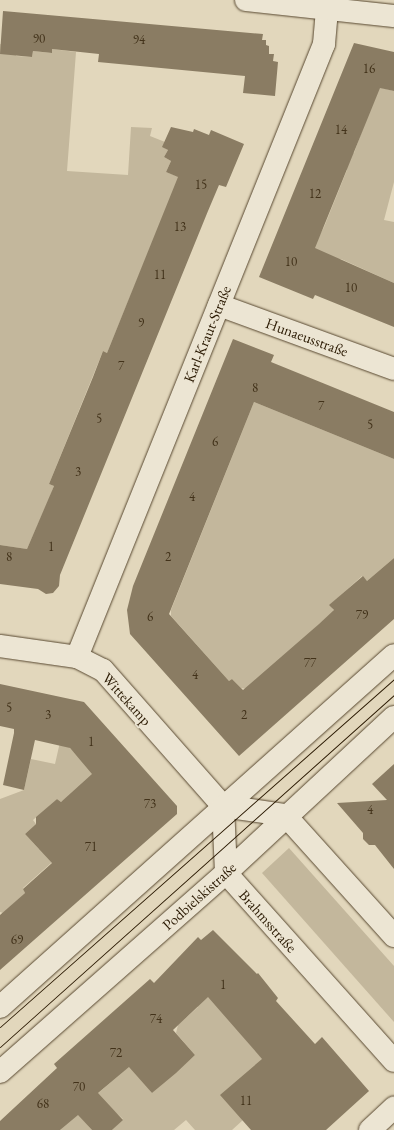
<!DOCTYPE html>
<meta charset="utf-8">
<style>
body{margin:0}
#map{position:relative;width:394px;height:1130px;overflow:hidden;background:#e2d7bc;font-family:"EB Garamond",serif}
div>[style]{position:absolute}
.green>*{inset:0;background:#c3b79c}
.building>*{inset:0;background:#8a7c63}
.roads{filter:drop-shadow(0 0 1px #584830) drop-shadow(0 0 1px #584830)}
.street>*{height:22px;margin:-11px;padding:0 11px;transform-origin:11px;border-radius:11px;background:#ece5d3}
.secondary>*{height:22px;margin:-11px;padding:0 11px;transform-origin:11px;border-radius:11px;background:#ece5d3}
.tram>*{height:1px;margin:-0.5px;padding:0 0.5px;transform-origin:0.5px;border-radius:0.5px;background:#2a1902}
span{translate:-50% -50%;white-space:nowrap;text-align:center;line-height:1.15;-webkit-text-stroke:3.5px #ece5d3;paint-order:stroke}
.number-label{font-size:13px;color:#42321a}
.number-label span{-webkit-text-stroke-width:0}
.street-label{font-size:15px;color:#2a1902}
</style>
<div id="map">
<div class="green">
<div style="clip-path:polygon(0 44px,17px 46px,16px 56px,32px 57px,33px 51px,51px 53px,52px 49px,76px 52px,67px 171px,128px 175px,131px 127px,152px 128px,150px 136px,165px 142px,163px 147px,168px 150px,164px 157px,171px 161px,166px 172px,179px 177px,107px 353px,103px 351px,49px 484px,54px 486px,49px 499px,27px 549px,0 545px)"></div>
<div style="clip-path:polygon(378px 87px,394px 91px,394px 182px,384px 220px,394px 222px,394px 283px,341px 259px,308px 258px,324px 227px,347px 170px,344px 168px,350px 151px,354px 153px)"></div>
<div style="clip-path:polygon(254px 402px,394px 459px,394px 558px,367px 581px,362px 576px,330px 605px,334px 611px,247px 689px,241px 688px,232px 679px,229px 681px,180px 626px,171px 616px,171px 610px)"></div>
<div style="clip-path:polygon(60px 742px,65px 743px,98px 778px,61px 802px,57px 799px,33px 820px,36px 824px,25px 834px,39px 849px,45px 845px,59px 856px,23px 888px,25px 893px,3px 913px,0 912px,0 799px,24px 790px,31px 759px,55px 764px)"></div>
<div style="clip-path:polygon(289px 848px,394px 966px,394px 1022px,262px 873px)"></div>
<div style="clip-path:polygon(205px 992px,270px 1068px,243px 1120px,232px 1130px,195px 1130px,186px 1120px,174px 1130px,112px 1130px,123px 1119px,96px 1095px,131px 1065px,152px 1093px,195px 1055px,176px 1033px,178px 1025px,198px 1007px,196px 1005px)"></div>
<div style="clip-path:polygon(75px 1111px,84px 1121px,92px 1130px,60px 1130px)"></div>
</div>
<div class="building">
<div style="clip-path:polygon(3px 11px,263px 34px,262px 40px,266px 40px,266px 45px,269px 46px,269px 54px,274px 54px,273px 61px,278px 62px,275px 96px,243px 93px,245px 76px,98px 62px,99px 54px,52px 49px,52px 53px,33px 51px,32px 57px,0 54px)"></div>
<div style="clip-path:polygon(354px 43px,394px 52px,394px 91px,380px 88px,315px 248px,394px 283px,394px 327px,315px 295px,313px 299px,259px 277px)"></div>
<div style="clip-path:polygon(171px 127px,193px 132px,194px 129px,209px 135px,211px 130px,244px 144px,226px 187px,219px 185px,208px 211px,60px 575px,59px 586px,53px 593px,46px 594px,38px 589px,0 584px,0 545px,27px 549px,54px 486px,49px 484px,93px 377px,103px 351px,107px 353px,178px 177px,166px 172px,171px 161px,164px 157px,168px 150px,162px 147px)"></div>
<div style="clip-path:polygon(233px 339px,274px 355px,271px 362px,394px 412px,394px 459px,254px 402px,169px 614px,229px 681px,232px 679px,243px 690px,319px 624px,334px 610px,329px 605px,363px 576px,367px 581px,394px 558px,394px 619px,239px 756px,130px 634px,127px 610px,133px 586px)"></div>
<div style="clip-path:polygon(0 684px,84px 702px,177px 806px,177px 814px,0 970px,0 915px,25px 893px,23px 889px,52px 863px,25px 834px,36px 824px,36px 817px,57px 799px,61px 802px,92px 774px,70px 748px,35px 740px,24px 790px,3px 785px,14px 733px,14px 729px,0 726px)"></div>
<div style="clip-path:polygon(394px 764px,394px 869px,375px 845px,369px 845px,363px 839px,363px 833px,337px 803px,387px 800px,372px 784px)"></div>
<div style="clip-path:polygon(213px 930px,257px 974px,258px 973px,278px 998px,276px 1001px,315px 1044px,322px 1037px,369px 1091px,326px 1130px,251px 1130px,220px 1095px,262px 1059px,208px 997px,173px 1030px,195px 1055px,176px 1073px,152px 1093px,129px 1067px,98px 1093px,123px 1120px,112px 1130px,92px 1130px,78px 1115px,60px 1130px,0 1130px,0 1121px,57px 1068px,54px 1064px,150px 979px,154px 983px,198px 937px,201px 940px)"></div>
</div>
<div class="roads">
<div class="street">
<div style="left:219px;top:305px;width:186px;rotate:20.1deg"></div>
<div style="left:0;top:646px;width:78px;rotate:8.1deg"></div>
<div style="left:77px;top:657px;width:29px;rotate:27deg"></div>
<div style="left:103px;top:670px;width:181px;rotate:48.6deg"></div>
<div style="left:77px;top:657px;width:661px;rotate:-68.05deg"></div>
<div style="left:324px;top:44px;width:35px;rotate:-85deg"></div>
<div style="left:223px;top:806px;width:67px;rotate:87.4deg"></div>
<div style="left:226px;top:873px;width:252px;rotate:48.2deg"></div>
<div style="left:223px;top:806px;width:63px;rotate:8.3deg"></div>
<div style="left:285px;top:815px;width:163px;rotate:48deg"></div>
<div style="left:370px;top:1130px;width:33px;rotate:-43deg"></div>
</div>
<div class="secondary">
<div style="left:246px;top:0;width:149px;rotate:6.2deg"></div>
<div style="left:0;top:1007px;width:528px;rotate:-41.78deg"></div>
<div style="left:0;top:1072px;width:301px;rotate:-41.4deg"></div>
<div style="left:226px;top:873px;width:229px;rotate:-42.9deg"></div>
</div>
</div>
<div class="tram">
<div style="left:0;top:1027px;width:526px;rotate:-41.45deg"></div>
<div style="left:0;top:1047px;width:528px;rotate:-41.78deg"></div>
</div>
<div class="number-label">
<span style="left:39px;top:39px">90</span>
<span style="left:139px;top:40px">94</span>
<span style="left:369px;top:69px">16</span>
<span style="left:341px;top:130px">14</span>
<span style="left:201px;top:185px">15</span>
<span style="left:315px;top:194px">12</span>
<span style="left:180px;top:227px">13</span>
<span style="left:291px;top:262px">10</span>
<span style="left:160px;top:275px">11</span>
<span style="left:351px;top:288px">10</span>
<span style="left:141px;top:323px">9</span>
<span style="left:121px;top:366px">7</span>
<span style="left:255px;top:388px">8</span>
<span style="left:321px;top:406px">7</span>
<span style="left:99px;top:419px">5</span>
<span style="left:370px;top:425px">5</span>
<span style="left:215px;top:442px">6</span>
<span style="left:78px;top:472px">3</span>
<span style="left:192px;top:497px">4</span>
<span style="left:51px;top:547px">1</span>
<span style="left:9px;top:557px">8</span>
<span style="left:168px;top:557px">2</span>
<span style="left:362px;top:615px">79</span>
<span style="left:150px;top:617px">6</span>
<span style="left:310px;top:663px">77</span>
<span style="left:195px;top:675px">4</span>
<span style="left:9px;top:708px">5</span>
<span style="left:48px;top:715px">3</span>
<span style="left:244px;top:715px">2</span>
<span style="left:91px;top:742px">1</span>
<span style="left:150px;top:804px">73</span>
<span style="left:370px;top:810px">4</span>
<span style="left:91px;top:847px">71</span>
<span style="left:17px;top:940px">69</span>
<span style="left:223px;top:985px">1</span>
<span style="left:156px;top:1019px">74</span>
<span style="left:116px;top:1053px">72</span>
<span style="left:79px;top:1087px">70</span>
<span style="left:246px;top:1101px">11</span>
<span style="left:43px;top:1104px">68</span>
</div>
<div class="street-label">
<span style="left:207px;top:334px;rotate:-68deg">Karl-Kraut-Straße</span>
<span style="left:307px;top:337px;rotate:20deg">Hunaeusstraße</span>
<span style="left:127px;top:699px;rotate:48deg">Wittekamp</span>
<span style="left:199px;top:896px;rotate:-42deg">Podbielskistraße</span>
<span style="left:268px;top:921px;rotate:48deg">Brahmsstraße</span>
</div>
</div>
